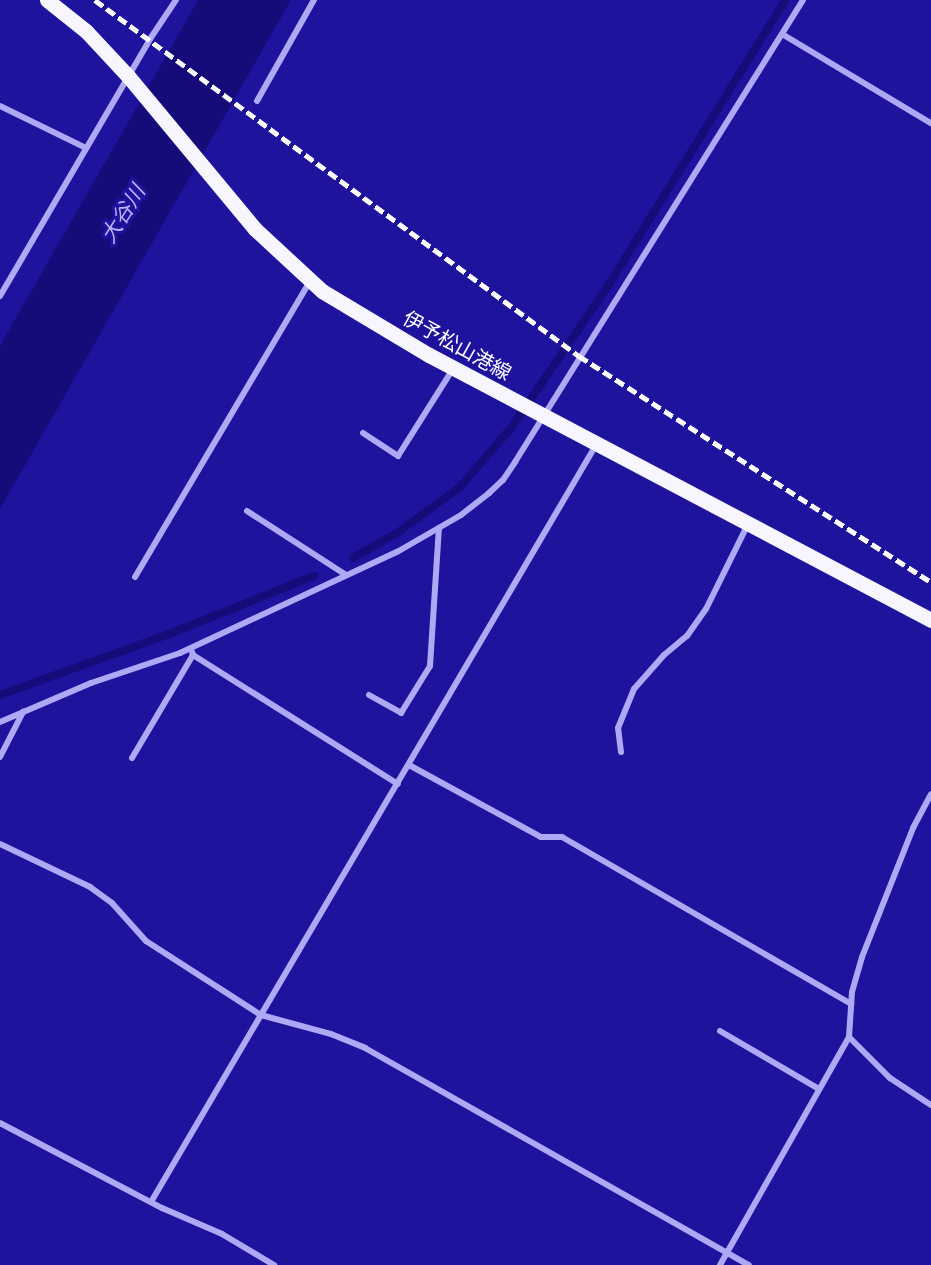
<!DOCTYPE html>
<meta charset="utf-8">
<style>
body{margin:0}
#map{position:relative;width:931px;height:1265px;overflow:hidden;background:#1e139d;font-family:Montserrat,"Noto Sans JP",sans-serif}
div>[style]{position:absolute}
.water>*{inset:0;background:#150b79}
.stream>*{height:8px;margin:-4px;padding:0 4px;transform-origin:4px;border-radius:4px;background:#150b79}
.minor>*{height:6px;margin:-3px;padding:0 3px;transform-origin:3px;border-radius:3px;background:#aea9f4}
.primary>*{height:15px;margin:-7.5px;padding:0 7.5px;transform-origin:7.5px;border-radius:7.5px;background:#f7f6ff}
.rail>*{height:4.5px;margin-top:-2.25px;transform-origin:0;background:repeating-linear-gradient(90deg,#fff 0 10px,transparent 0 14.5px)}
span{translate:-50% -50%;white-space:nowrap;text-align:center;line-height:1.15;-webkit-text-stroke:6px #1e139d;paint-order:stroke}
.street-label{font-size:20px;color:#fff}
.water-label{font-size:21px;color:#bab5fa;font-style:italic}
</style>
<div id="map">
<div class="water">
<div style="clip-path:polygon(198px 0,291px 0,0 509px,0 346px)"></div>
</div>
<div class="stream">
<div style="left:353px;top:558px;width:51px;rotate:-29.6deg"></div>
<div style="left:397px;top:533px;width:78px;rotate:-36.1deg"></div>
<div style="left:460px;top:487px;width:78px;rotate:-49.2deg"></div>
<div style="left:511px;top:428px;width:172px;rotate:-55.7deg"></div>
<div style="left:608px;top:286px;width:336px;rotate:-58.2deg"></div>
<div style="left:0;top:695px;width:174px;rotate:-19.8deg"></div>
<div style="left:164px;top:636px;width:162px;rotate:-21.8deg"></div>
</div>
<div class="minor">
<div style="left:782px;top:34px;width:174px;rotate:30.9deg"></div>
<div style="left:257px;top:101px;width:116px;rotate:-60.6deg"></div>
<div style="left:0;top:106px;width:96px;rotate:26deg"></div>
<div style="left:0;top:296px;width:298px;rotate:-59.7deg"></div>
<div style="left:150px;top:39px;width:47px;rotate:-56.3deg"></div>
<div style="left:363px;top:433px;width:42px;rotate:33.3deg"></div>
<div style="left:398px;top:456px;width:103px;rotate:-57.7deg"></div>
<div style="left:247px;top:511px;width:118px;rotate:32.9deg"></div>
<div style="left:135px;top:577px;width:344px;rotate:-59.4deg"></div>
<div style="left:193px;top:655px;width:242px;rotate:32.2deg"></div>
<div style="left:369px;top:695px;width:37px;rotate:29deg"></div>
<div style="left:401px;top:713px;width:55px;rotate:-58.3deg"></div>
<div style="left:430px;top:666px;width:138px;rotate:-86.3deg"></div>
<div style="left:0;top:722px;width:99px;rotate:-23.2deg"></div>
<div style="left:91px;top:683px;width:94px;rotate:-18.6deg"></div>
<div style="left:180px;top:653px;width:239px;rotate:-25deg"></div>
<div style="left:397px;top:552px;width:74px;rotate:-30deg"></div>
<div style="left:461px;top:515px;width:36px;rotate:-38deg"></div>
<div style="left:489px;top:493px;width:19px;rotate:-43deg"></div>
<div style="left:503px;top:480px;width:22px;rotate:-56deg"></div>
<div style="left:515px;top:462px;width:544px;rotate:-58.06deg"></div>
<div style="left:621px;top:752px;width:24px;rotate:-97deg"></div>
<div style="left:618px;top:728px;width:42px;rotate:-67.7deg"></div>
<div style="left:634px;top:689px;width:45px;rotate:-48.6deg"></div>
<div style="left:664px;top:655px;width:30px;rotate:-40deg"></div>
<div style="left:687px;top:636px;width:33px;rotate:-55deg"></div>
<div style="left:706px;top:609px;width:95px;rotate:-63.7deg"></div>
<div style="left:0;top:757px;width:51px;rotate:-62.9deg"></div>
<div style="left:132px;top:758px;width:120px;rotate:-59.4deg"></div>
<div style="left:193px;top:655px;width:3px;rotate:-108deg"></div>
<div style="left:409px;top:765px;width:150px;rotate:28.6deg"></div>
<div style="left:541px;top:837px;width:21px"></div>
<div style="left:562px;top:837px;width:334px;rotate:30deg"></div>
<div style="left:0;top:844px;width:100px;rotate:25.5deg"></div>
<div style="left:90px;top:887px;width:27px;rotate:36deg"></div>
<div style="left:112px;top:903px;width:51px;rotate:48.2deg"></div>
<div style="left:146px;top:941px;width:137px;rotate:32.8deg"></div>
<div style="left:261px;top:1015px;width:73px;rotate:15.2deg"></div>
<div style="left:331px;top:1034px;width:37px;rotate:22deg"></div>
<div style="left:365px;top:1048px;width:441px;rotate:29.5deg"></div>
<div style="left:720px;top:1031px;width:115px;rotate:30.4deg"></div>
<div style="left:849px;top:1037px;width:58px;rotate:45deg"></div>
<div style="left:890px;top:1078px;width:49px;rotate:33.4deg"></div>
<div style="left:0;top:1123px;width:183px;rotate:27.7deg"></div>
<div style="left:162px;top:1208px;width:65px;rotate:23.4deg"></div>
<div style="left:222px;top:1234px;width:61px;rotate:30.8deg"></div>
<div style="left:151px;top:1202px;width:878px;rotate:-59.55deg"></div>
<div style="left:720px;top:1265px;width:262px;rotate:-60.5deg"></div>
<div style="left:849px;top:1037px;width:45px;rotate:-86.2deg"></div>
<div style="left:852px;top:992px;width:36px;rotate:-74deg"></div>
<div style="left:862px;top:957px;width:139px;rotate:-68.4deg"></div>
<div style="left:913px;top:828px;width:38px;rotate:-62deg"></div>
</div>
<div class="primary">
<div style="left:47px;top:0;width:50px;rotate:38.5deg"></div>
<div style="left:86px;top:31px;width:62px;rotate:47deg"></div>
<div style="left:128px;top:76px;width:199px;rotate:50.3deg"></div>
<div style="left:255px;top:229px;width:91px;rotate:42.8deg"></div>
<div style="left:322px;top:291px;width:125px;rotate:30.9deg"></div>
<div style="left:429px;top:355px;width:568px;rotate:27.83deg"></div>
</div>
<div class="rail">
<div style="left:95px;top:0;width:601px;rotate:36.34deg"></div>
<div style="left:579px;top:356px;width:418px;rotate:32.7deg"></div>
</div>
<div class="street-label">
<span style="left:457px;top:346px;rotate:29deg">伊予松山港線</span>
</div>
<div class="water-label">
<span style="left:123px;top:214px;rotate:-58deg">大谷川</span>
</div>
</div>
